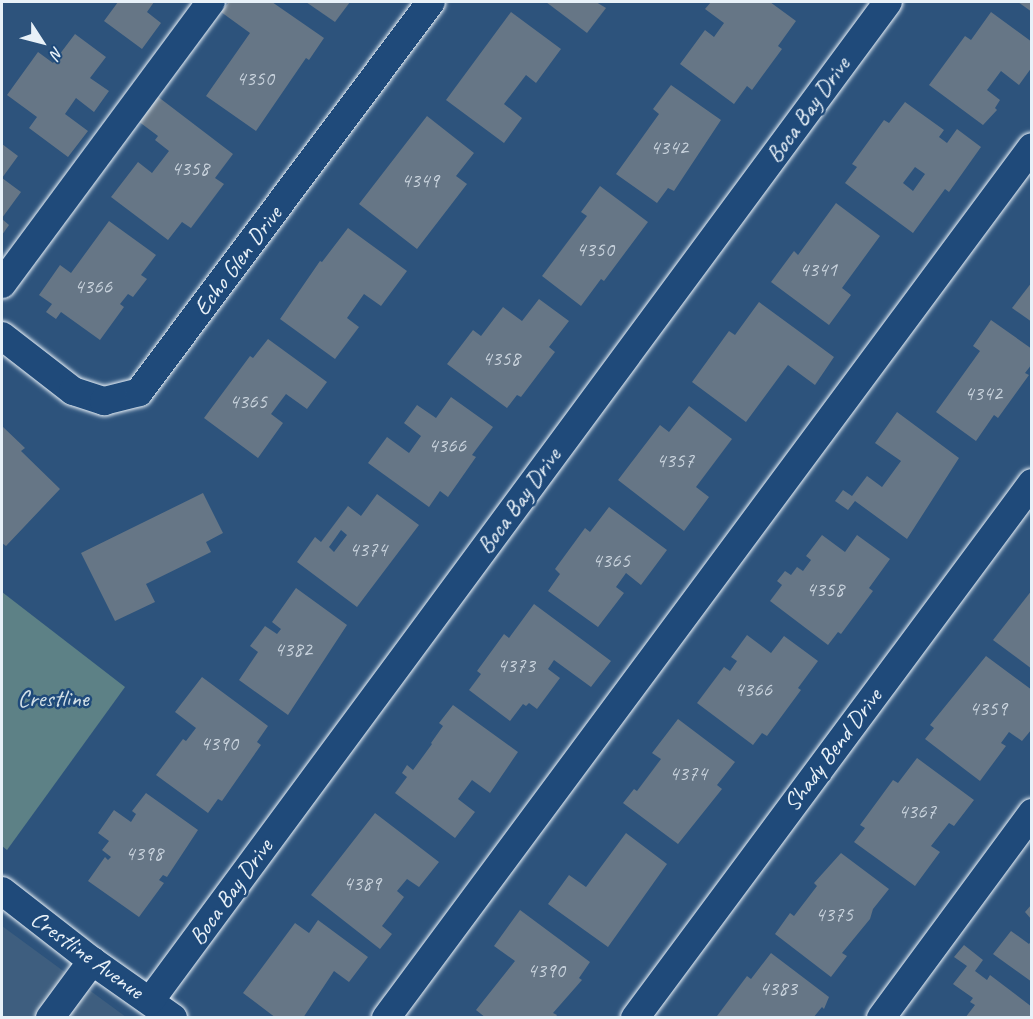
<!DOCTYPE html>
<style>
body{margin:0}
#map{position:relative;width:1033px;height:1019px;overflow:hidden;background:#2d537c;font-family:Caveat,sans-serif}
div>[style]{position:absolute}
.built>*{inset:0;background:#3e5e7f}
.green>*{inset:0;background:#5d8186}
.building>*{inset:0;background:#667686}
.roads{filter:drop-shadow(0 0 2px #e8f1f8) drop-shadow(0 0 2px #e8f1f8)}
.minor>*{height:28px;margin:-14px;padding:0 14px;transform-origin:14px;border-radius:14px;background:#1f4a7a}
span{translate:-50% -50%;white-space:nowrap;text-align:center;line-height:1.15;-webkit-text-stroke:5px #1f4a7a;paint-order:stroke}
.number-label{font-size:21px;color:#c8d2dc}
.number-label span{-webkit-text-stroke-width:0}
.street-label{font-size:24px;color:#e8f1f8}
.park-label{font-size:24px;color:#d3e0e7}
.frame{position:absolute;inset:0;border:3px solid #e8f1f8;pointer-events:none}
.north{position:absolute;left:12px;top:12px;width:60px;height:60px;-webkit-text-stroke:4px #1f4a7a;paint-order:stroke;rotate:126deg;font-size:16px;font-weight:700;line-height:24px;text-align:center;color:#e8f1f8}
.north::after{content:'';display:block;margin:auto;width:21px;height:27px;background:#e8f1f8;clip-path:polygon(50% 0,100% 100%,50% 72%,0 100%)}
</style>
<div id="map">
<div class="built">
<div style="clip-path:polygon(2px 926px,126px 1017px,2px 1017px)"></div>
</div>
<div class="green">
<div style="clip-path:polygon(2px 592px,125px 687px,7px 850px,2px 846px)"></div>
</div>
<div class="building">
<div style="clip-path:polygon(118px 2px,154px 2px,147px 12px,161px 23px,142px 49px,104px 21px)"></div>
<div style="clip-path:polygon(229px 2px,272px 2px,324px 38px,309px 60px,306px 58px,256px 131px,206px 96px,250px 33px,221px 12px)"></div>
<div style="clip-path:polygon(306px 2px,350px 2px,335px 22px)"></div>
<div style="clip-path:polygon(546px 2px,596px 2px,606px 8px,587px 33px)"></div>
<div style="clip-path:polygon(711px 2px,770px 2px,796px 21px,778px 46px,782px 49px,752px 90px,747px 86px,734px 104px,680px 64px,705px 30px,714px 37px,724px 23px,705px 9px)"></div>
<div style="clip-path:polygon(1018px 2px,1032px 2px,1032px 12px)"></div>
<div style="clip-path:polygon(511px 12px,561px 49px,536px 83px,526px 75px,504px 104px,522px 118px,504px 143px,446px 100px)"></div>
<div style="clip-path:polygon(991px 12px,1032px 42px,1032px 67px,1019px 85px,1001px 71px,987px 90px,1000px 100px,995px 108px,997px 110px,983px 125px,929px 85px,965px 36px,971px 40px)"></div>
<div style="clip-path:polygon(75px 34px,106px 57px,90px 78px,109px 91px,94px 112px,76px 98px,65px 114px,88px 131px,68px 157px,29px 128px,37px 117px,7px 95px,38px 52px,53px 63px)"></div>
<div style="clip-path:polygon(671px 85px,721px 120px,674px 191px,668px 188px,657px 203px,616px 174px,659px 114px,653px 109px)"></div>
<div style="clip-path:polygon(157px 96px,233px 154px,215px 178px,224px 184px,191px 228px,182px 222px,168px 240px,111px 197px,138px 162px,152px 173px,169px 151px,155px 140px,158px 136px,138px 121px)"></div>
<div style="clip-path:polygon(evenodd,905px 102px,944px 130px,939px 137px,947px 143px,957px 129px,981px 147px,949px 192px,945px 189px,913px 233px,845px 183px,857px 167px,852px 164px,884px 120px,889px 123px,905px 102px,915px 167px,925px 174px,913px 191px,903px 183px,915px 167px)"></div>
<div style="clip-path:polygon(427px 116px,474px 153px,456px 176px,467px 184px,417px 249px,359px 204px)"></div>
<div style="clip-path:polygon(2px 144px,18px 156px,2px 178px,21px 192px,2px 218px)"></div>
<div style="clip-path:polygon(600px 186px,648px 222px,604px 281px,601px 279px,581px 306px,542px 276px,587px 216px,581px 212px)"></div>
<div style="clip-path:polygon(836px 203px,880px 236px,842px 288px,851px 295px,829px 325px,771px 282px,794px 251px,798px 255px)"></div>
<div style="clip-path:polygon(2px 219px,9px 225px,2px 235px)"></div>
<div style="clip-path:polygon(109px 221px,156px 255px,141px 275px,147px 279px,133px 297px,128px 294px,120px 304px,124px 307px,100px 340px,61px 312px,56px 319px,46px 312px,52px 304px,39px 295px,60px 265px,71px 273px)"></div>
<div style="clip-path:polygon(348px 228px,407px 271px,381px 306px,364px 294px,347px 318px,359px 327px,335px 359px,280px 319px,320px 261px,322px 262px)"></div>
<div style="clip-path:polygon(1032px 282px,1032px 322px,1012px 308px)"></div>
<div style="clip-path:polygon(539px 299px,569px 321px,549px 347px,555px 352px,521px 397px,517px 395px,507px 408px,447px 364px,473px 330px,481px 336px,503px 307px,522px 321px)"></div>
<div style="clip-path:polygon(759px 302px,834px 357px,815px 385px,788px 365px,746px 422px,692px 382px,729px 331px,735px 335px)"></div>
<div style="clip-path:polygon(991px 320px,1032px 349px,1032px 364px,1025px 373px,1029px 375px,998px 418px,994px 415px,976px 441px,936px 412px,980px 351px,973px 346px)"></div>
<div style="clip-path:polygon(268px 339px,327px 382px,307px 409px,286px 394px,271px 414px,283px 423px,258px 458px,204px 418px,250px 356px,253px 358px)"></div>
<div style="clip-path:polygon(451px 397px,493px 427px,472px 455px,476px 457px,448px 497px,440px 491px,429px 507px,368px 463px,387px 437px,409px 453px,421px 436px,404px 423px,417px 405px,436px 418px)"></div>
<div style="clip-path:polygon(689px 406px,732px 439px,696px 487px,709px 497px,684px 531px,618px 480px,660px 425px,669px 432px)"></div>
<div style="clip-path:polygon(897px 412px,959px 458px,907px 539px,855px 501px,848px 510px,835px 501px,843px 490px,852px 496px,867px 476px,882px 487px,901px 461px,875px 443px)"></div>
<div style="clip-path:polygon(2px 426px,25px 448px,21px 451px,60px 489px,6px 546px,2px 543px)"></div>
<div style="clip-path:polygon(203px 493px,223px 533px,206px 542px,211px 552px,146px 584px,155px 602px,115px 621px,81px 553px)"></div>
<div style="clip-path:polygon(evenodd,377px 494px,419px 525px,357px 607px,297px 562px,315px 537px,321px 542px,348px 506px,361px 516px,377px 494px,341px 530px,347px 535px,334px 552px,329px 547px,341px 530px)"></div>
<div style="clip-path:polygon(609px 507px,667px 550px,641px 585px,626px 573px,616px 587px,624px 593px,598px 627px,548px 591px,560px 574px,555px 569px,585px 528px,590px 532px)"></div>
<div style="clip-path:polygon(822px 535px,845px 552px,857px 535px,890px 559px,869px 588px,873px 591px,841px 634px,838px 632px,828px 645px,770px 601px,782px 585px,777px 581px,785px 571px,791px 575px,797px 567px,803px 571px,811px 560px,806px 556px)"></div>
<div style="clip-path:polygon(296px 588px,347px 625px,288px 715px,239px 680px,258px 652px,250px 646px,265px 626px,277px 634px,281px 629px,272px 622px)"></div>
<div style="clip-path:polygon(1032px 590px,1032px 669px,993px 640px)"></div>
<div style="clip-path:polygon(534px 604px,611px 661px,591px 687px,554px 660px,548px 669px,560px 678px,537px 709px,529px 703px,526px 706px,523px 704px,510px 721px,469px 690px,481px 674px,477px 671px,504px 634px,509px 638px)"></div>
<div style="clip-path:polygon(747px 635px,771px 653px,784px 636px,818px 661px,798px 688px,801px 690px,767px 736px,762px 733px,753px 745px,697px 703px,724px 667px,730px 671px,737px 661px,731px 657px)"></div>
<div style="clip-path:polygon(986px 656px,1032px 690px,1032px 729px,1022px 741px,1009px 732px,1001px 743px,1006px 746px,980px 781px,925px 739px,934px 728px,930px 725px)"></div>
<div style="clip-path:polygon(202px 677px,268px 726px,257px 742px,261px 745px,222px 801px,218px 799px,208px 813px,156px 775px,183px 739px,186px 741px,196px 728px,175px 712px)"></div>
<div style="clip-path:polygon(453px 705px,518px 752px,490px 793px,472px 780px,458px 799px,475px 812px,455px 838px,395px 793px,407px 777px,402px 773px,407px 765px,413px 770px,432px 744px,431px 743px,443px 726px,439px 723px)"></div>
<div style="clip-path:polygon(678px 719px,735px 762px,717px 785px,722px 789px,678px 844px,623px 803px,634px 789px,637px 791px,661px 759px,652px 753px)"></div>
<div style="clip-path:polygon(917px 758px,974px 800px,954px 826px,949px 823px,931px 846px,940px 852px,915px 886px,854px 842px,865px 828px,860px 825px,893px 780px,898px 783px)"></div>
<div style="clip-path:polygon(146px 793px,198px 830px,167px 877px,163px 875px,159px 880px,164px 883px,139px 917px,88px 881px,105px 857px,108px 860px,111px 857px,102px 850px,109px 841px,98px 833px,114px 810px,131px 822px,136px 814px,132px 811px)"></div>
<div style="clip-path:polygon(375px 813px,439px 862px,419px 887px,407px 879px,397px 891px,404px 897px,382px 926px,392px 934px,380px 949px,311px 895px)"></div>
<div style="clip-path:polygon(626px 833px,667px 864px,608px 947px,548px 904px,569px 875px,586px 887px)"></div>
<div style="clip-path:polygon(841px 853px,889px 889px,873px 909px,870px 919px,842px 953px,847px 956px,831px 977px,775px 934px,790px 913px,794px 916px,817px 886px,814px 883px)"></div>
<div style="clip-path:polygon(1032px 904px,1032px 920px,1025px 912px)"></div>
<div style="clip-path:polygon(520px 910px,590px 962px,579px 978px,582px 980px,553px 1013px,557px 1015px,555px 1018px,486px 1018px,476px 1010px,515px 961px,494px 946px)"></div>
<div style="clip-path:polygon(318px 920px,368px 957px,349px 982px,334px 971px,303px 1018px,276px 1018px,243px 993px,295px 923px,309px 933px)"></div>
<div style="clip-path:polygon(1011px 931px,1029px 944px,1032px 940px,1032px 982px,993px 954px)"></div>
<div style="clip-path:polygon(964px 945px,983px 960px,975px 971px,987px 980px,990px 975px,1032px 1007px,1032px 1018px,965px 1018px,975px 1005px,970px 1002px,973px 998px,953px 984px,967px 966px,954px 957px)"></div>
<div style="clip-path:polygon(771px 953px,829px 997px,824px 1009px,822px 1007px,813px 1018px,717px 1016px,747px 976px,751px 979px)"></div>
</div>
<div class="roads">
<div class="minor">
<div style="left:2px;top:284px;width:351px;rotate:-53.5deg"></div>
<div style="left:2px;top:336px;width:90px;rotate:37.8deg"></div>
<div style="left:73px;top:391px;width:33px;rotate:18deg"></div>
<div style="left:104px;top:401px;width:36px;rotate:-14deg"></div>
<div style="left:139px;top:392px;width:487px;rotate:-53.2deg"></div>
<div style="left:2px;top:891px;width:114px;rotate:37.9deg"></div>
<div style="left:92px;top:961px;width:99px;rotate:35.1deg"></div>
<div style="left:150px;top:1001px;width:1242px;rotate:-53.55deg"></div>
<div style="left:50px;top:1018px;width:71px;rotate:-53.6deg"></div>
<div style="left:386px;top:1018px;width:1084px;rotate:-53.44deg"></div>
<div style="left:635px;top:1018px;width:666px;rotate:-53.42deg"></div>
<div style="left:881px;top:1018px;width:255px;rotate:-53.6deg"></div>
</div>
</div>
<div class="number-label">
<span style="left:255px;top:78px">4350</span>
<span style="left:669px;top:147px">4342</span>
<span style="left:190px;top:168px">4358</span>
<span style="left:420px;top:180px">4349</span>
<span style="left:595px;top:249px">4350</span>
<span style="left:818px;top:269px">4341</span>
<span style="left:93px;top:286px">4366</span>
<span style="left:501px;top:358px">4358</span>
<span style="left:983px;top:393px">4342</span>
<span style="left:248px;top:401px">4365</span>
<span style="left:447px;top:445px">4366</span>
<span style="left:675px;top:460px">4357</span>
<span style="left:368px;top:549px">4374</span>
<span style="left:611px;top:560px">4365</span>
<span style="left:825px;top:589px">4358</span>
<span style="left:293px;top:649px">4382</span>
<span style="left:516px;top:665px">4373</span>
<span style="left:753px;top:689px">4366</span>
<span style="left:988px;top:708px">4359</span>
<span style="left:219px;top:743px">4390</span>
<span style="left:688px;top:773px">4374</span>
<span style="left:917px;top:811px">4367</span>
<span style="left:144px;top:853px">4398</span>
<span style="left:362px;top:883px">4389</span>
<span style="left:834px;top:914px">4375</span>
<span style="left:546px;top:970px">4390</span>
<span style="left:778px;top:988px">4383</span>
</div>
<div class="street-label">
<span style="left:808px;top:110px;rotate:-54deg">Boca Bay Drive</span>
<span style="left:238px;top:261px;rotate:-53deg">Echo Glen Drive</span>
<span style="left:519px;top:501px;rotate:-54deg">Boca Bay Drive</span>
<span style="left:833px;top:750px;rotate:-53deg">Shady Bend Drive</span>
<span style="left:231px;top:892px;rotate:-54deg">Boca Bay Drive</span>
<span style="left:87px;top:955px;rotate:36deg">Crestline Avenue</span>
</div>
<div class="park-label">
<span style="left:53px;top:699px">Crestline</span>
</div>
<div class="frame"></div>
<div class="north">N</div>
</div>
